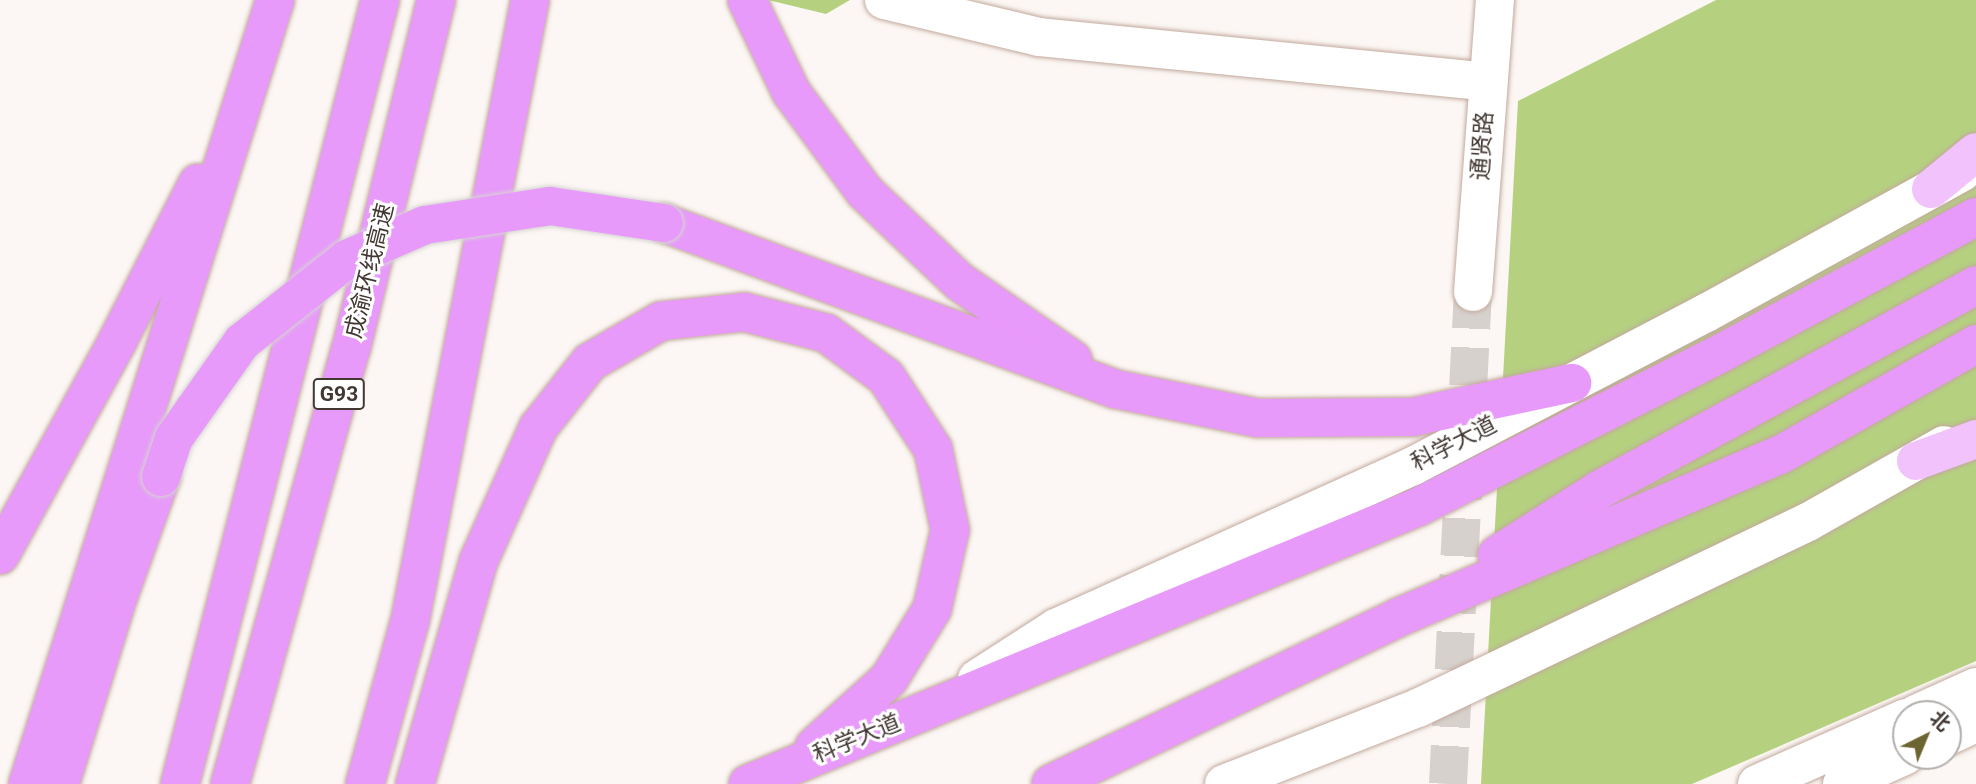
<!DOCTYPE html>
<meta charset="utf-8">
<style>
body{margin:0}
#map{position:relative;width:1976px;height:784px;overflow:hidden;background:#fcf7f4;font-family:Roboto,"Noto Sans SC",sans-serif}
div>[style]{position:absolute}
.green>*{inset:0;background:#b5d180}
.secondary-tunnel>*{height:38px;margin-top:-19px;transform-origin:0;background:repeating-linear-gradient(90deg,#d7d1cd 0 38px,transparent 0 57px)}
.roads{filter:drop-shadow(0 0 2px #c2a99d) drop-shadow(0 0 2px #c2a99d)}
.secondary>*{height:38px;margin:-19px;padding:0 19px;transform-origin:19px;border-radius:19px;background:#fff}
.primary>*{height:38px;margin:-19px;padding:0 19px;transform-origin:19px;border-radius:19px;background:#f1c2fc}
.highway>*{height:38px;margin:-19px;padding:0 19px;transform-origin:19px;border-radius:19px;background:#e89afa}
.bridges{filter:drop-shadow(0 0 2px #d5d3d2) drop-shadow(0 0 2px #d5d3d2)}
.highway-bridge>*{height:38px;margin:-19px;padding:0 19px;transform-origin:19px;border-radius:19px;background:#e89afa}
span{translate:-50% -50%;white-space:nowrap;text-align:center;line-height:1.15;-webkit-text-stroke:6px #fff;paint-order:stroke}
.shield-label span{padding:2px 5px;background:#fff;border:2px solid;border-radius:5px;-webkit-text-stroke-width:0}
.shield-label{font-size:21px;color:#423833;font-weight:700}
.street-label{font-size:23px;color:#423833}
.north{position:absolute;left:1892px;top:700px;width:70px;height:70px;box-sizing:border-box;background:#fff;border:2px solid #b3afad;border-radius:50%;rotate:43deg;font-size:19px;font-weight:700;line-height:28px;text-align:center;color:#423833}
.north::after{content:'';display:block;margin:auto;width:24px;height:32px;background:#6d6531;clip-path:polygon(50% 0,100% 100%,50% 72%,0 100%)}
</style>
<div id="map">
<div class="green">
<div style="clip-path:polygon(768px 0,850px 0,826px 14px)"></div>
<div style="clip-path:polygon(1716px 0,1976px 0,1976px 661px,1692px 784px,1481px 784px,1518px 101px)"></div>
</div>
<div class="secondary-tunnel">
<div style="left:1448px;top:784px;width:493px;rotate:-87.1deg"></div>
</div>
<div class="roads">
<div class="secondary">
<div style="left:884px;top:0;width:159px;rotate:13.4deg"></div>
<div style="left:1039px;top:37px;width:451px;rotate:5.7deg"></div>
<div style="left:1473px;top:292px;width:293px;rotate:-85.7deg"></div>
<div style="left:977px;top:679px;width:94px;rotate:-32.8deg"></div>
<div style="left:1056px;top:628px;width:392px;rotate:-24.4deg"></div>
<div style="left:1413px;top:466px;width:331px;rotate:-27.6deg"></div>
<div style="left:1706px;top:313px;width:292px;rotate:-28.8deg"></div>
<div style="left:1916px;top:714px;width:66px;rotate:-24.2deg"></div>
<div style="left:1948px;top:736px;width:31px;rotate:-25deg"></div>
<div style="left:1224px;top:784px;width:208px;rotate:-21.4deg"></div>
<div style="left:1418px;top:708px;width:432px;rotate:-25.5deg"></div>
<div style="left:1808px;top:522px;width:156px;rotate:-29.5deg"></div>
<div style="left:1757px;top:784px;width:163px;rotate:-23.9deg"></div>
<div style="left:1842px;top:784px;width:70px;rotate:-24.4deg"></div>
</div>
<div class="primary">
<div style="left:1931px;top:189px;width:58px;rotate:-39.4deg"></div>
<div style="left:1916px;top:461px;width:64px;rotate:-20.1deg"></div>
</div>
<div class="highway">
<div style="left:747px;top:0;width:102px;rotate:64.4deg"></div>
<div style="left:791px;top:92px;width:124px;rotate:53.5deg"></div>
<div style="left:865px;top:192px;width:131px;rotate:43.5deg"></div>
<div style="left:960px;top:282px;width:137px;rotate:34.6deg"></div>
<div style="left:664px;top:223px;width:481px;rotate:20.2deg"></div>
<div style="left:1115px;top:389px;width:146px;rotate:11.5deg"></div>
<div style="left:1258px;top:418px;width:155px;rotate:-0.4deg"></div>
<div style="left:1413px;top:417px;width:163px;rotate:-12.1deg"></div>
<div style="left:0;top:555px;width:245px;rotate:-61.2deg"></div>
<div style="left:118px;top:340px;width:176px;rotate:-63deg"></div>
<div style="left:1497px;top:555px;width:121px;rotate:-32.5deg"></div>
<div style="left:1599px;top:490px;width:429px;rotate:-28.5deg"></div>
<div style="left:28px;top:784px;width:822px;rotate:-72.51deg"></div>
<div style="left:60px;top:784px;width:196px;rotate:-72.8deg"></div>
<div style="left:118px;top:597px;width:127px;rotate:-70.3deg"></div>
<div style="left:180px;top:784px;width:809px;rotate:-75.69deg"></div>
<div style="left:230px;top:784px;width:452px;rotate:-74.5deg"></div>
<div style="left:351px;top:349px;width:359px;rotate:-76.3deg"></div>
<div style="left:365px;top:784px;width:169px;rotate:-74.6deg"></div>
<div style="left:410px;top:621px;width:632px;rotate:-79.06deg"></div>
<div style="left:415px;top:784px;width:233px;rotate:-74.1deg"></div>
<div style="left:479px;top:560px;width:145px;rotate:-65.9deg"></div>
<div style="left:538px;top:428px;width:84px;rotate:-51.8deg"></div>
<div style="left:590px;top:362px;width:82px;rotate:-30deg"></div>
<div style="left:661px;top:321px;width:83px;rotate:-6.2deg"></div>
<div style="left:744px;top:312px;width:85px;rotate:14.4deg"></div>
<div style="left:826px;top:333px;width:74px;rotate:36.3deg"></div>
<div style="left:886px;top:377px;width:86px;rotate:56.9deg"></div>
<div style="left:933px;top:449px;width:83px;rotate:78.1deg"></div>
<div style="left:950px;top:530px;width:81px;rotate:102.8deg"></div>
<div style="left:932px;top:609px;width:82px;rotate:121.6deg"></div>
<div style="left:889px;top:679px;width:101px;rotate:137.8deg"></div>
<div style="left:748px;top:784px;width:725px;rotate:-22.46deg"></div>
<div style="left:1418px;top:507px;width:342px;rotate:-26.9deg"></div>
<div style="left:1723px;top:352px;width:287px;rotate:-28.1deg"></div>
<div style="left:1051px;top:784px;width:384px;rotate:-25.6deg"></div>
<div style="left:1397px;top:618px;width:416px;rotate:-23.1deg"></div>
<div style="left:1780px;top:455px;width:225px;rotate:-29.5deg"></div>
</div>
</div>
<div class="bridges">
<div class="highway-bridge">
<div style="left:161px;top:477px;width:41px;rotate:-71.6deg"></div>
<div style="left:174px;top:438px;width:118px;rotate:-54.7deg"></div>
<div style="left:242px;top:342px;width:134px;rotate:-38.3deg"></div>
<div style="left:347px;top:259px;width:85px;rotate:-23.6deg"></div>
<div style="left:425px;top:225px;width:126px;rotate:-8.6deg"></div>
<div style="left:550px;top:206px;width:115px;rotate:8.5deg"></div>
</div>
</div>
<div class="shield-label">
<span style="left:339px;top:394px">G93</span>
</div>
<div class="street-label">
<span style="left:1483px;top:146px;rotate:-86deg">通贤路</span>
<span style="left:370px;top:271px;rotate:-76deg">成渝环线高速</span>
<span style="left:1454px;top:444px;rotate:-27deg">科学大道</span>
<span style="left:857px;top:739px;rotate:-22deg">科学大道</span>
</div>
<div class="north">北</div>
</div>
